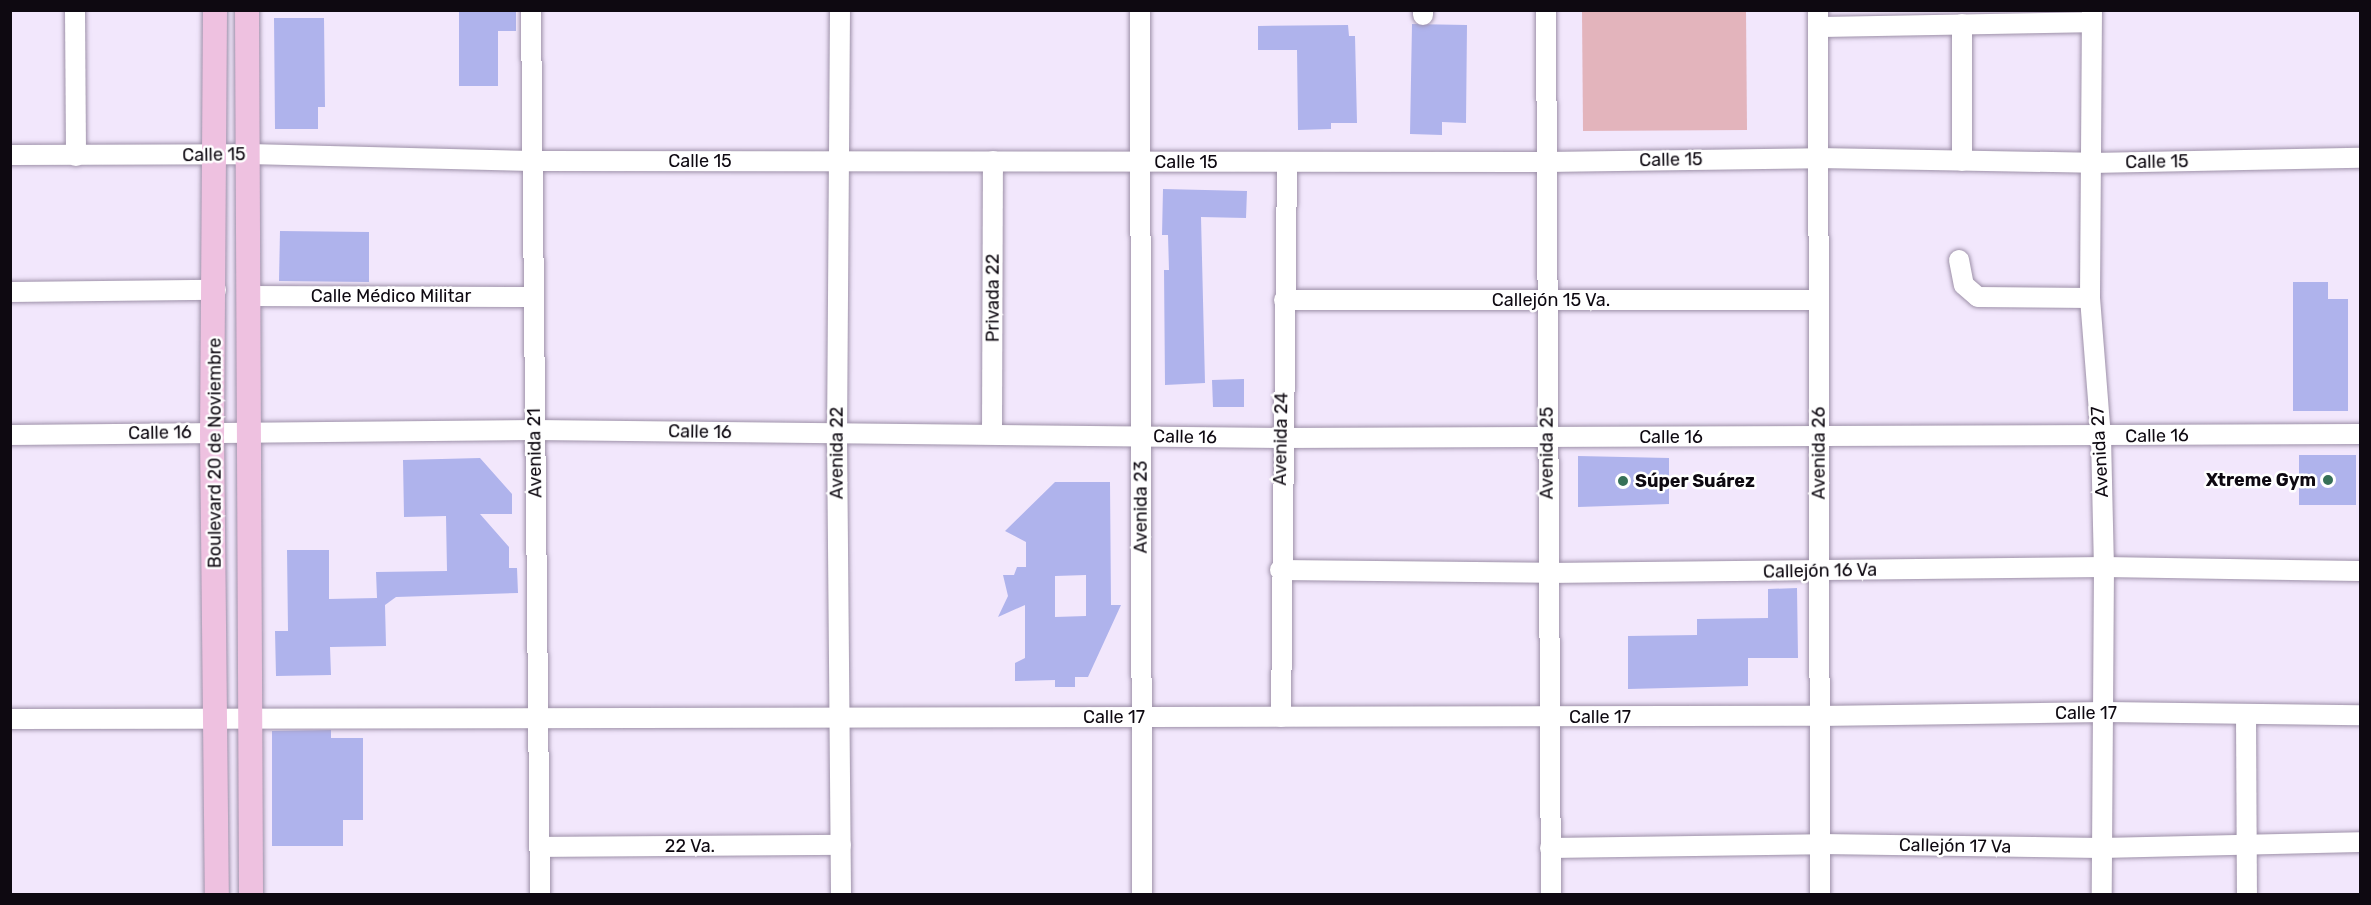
<!DOCTYPE html>
<meta charset="utf-8">
<style>
body{margin:0}
#map{position:relative;width:2371px;height:905px;overflow:hidden;background:#f2e7fc;font-family:Rubik,sans-serif}
div>[style]{position:absolute}
.green>*{inset:0;background:#e3b4bc}
.building>*{inset:0;background:#afb3ec}
.roads{filter:drop-shadow(0 0 2px #9d90a8) drop-shadow(0 0 2px #9d90a8)}
.minor>*{height:20px;margin:-10px;padding:0 10px;transform-origin:10px;border-radius:10px;background:#fff}
.major>*{height:24px;margin:-12px;padding:0 12px;transform-origin:12px;border-radius:12px;background:#eec1e0}
.dots>*{width:16px;height:16px;translate:-50% -50%;box-sizing:border-box;border:3px solid #fff;border-radius:50%}
span{translate:-50% -50%;white-space:nowrap;text-align:center;line-height:1.15;-webkit-text-stroke:5px #fff;paint-order:stroke}
.street-label{font-size:18px;color:#0e0911}
.poi-label{font-size:18px;color:#0e0911;font-weight:700}
.right{translate:-100% -50%;text-align:right}
.left{translate:0 -50%;text-align:left}
.frame{position:absolute;inset:0;border:12px solid #0e0911;pointer-events:none}
</style>
<div id="map">
<div class="green">
<div style="clip-path:polygon(1582px 11px,1746px 11px,1747px 130px,1583px 131px)"></div>
</div>
<div class="building">
<div style="clip-path:polygon(459px 10px,516px 10px,516px 31px,498px 31px,498px 86px,459px 86px)"></div>
<div style="clip-path:polygon(274px 18px,324px 18px,325px 107px,318px 107px,318px 129px,275px 129px)"></div>
<div style="clip-path:polygon(1412px 24px,1467px 25px,1466px 123px,1442px 122px,1442px 135px,1410px 134px)"></div>
<div style="clip-path:polygon(1348px 25px,1349px 36px,1355px 36px,1357px 123px,1331px 123px,1331px 129px,1298px 130px,1297px 50px,1258px 50px,1258px 26px)"></div>
<div style="clip-path:polygon(1163px 189px,1247px 191px,1246px 218px,1201px 217px,1205px 383px,1165px 385px,1164px 270px,1169px 270px,1168px 235px,1162px 235px)"></div>
<div style="clip-path:polygon(280px 231px,369px 232px,369px 282px,279px 281px)"></div>
<div style="clip-path:polygon(2293px 282px,2328px 282px,2328px 299px,2348px 299px,2348px 411px,2293px 411px)"></div>
<div style="clip-path:polygon(1244px 379px,1244px 407px,1213px 407px,1212px 380px)"></div>
<div style="clip-path:polygon(2299px 455px,2356px 455px,2356px 505px,2299px 505px)"></div>
<div style="clip-path:polygon(1578px 456px,1669px 458px,1669px 504px,1578px 507px)"></div>
<div style="clip-path:polygon(480px 458px,512px 494px,512px 514px,480px 514px,509px 547px,509px 568px,517px 568px,518px 593px,396px 597px,385px 605px,386px 646px,330px 647px,331px 675px,276px 676px,275px 631px,288px 631px,287px 550px,329px 550px,329px 599px,377px 598px,376px 572px,447px 571px,446px 516px,404px 517px,403px 460px)"></div>
<div style="clip-path:polygon(evenodd,1055px 482px,1110px 482px,1111px 605px,1121px 605px,1088px 677px,1075px 677px,1075px 687px,1055px 687px,1055px 680px,1015px 681px,1015px 663px,1025px 658px,1025px 605px,998px 617px,1008px 596px,1003px 575px,1014px 575px,1017px 567px,1026px 567px,1026px 542px,1005px 531px,1055px 482px,1086px 575px,1086px 616px,1055px 617px,1055px 576px,1086px 575px)"></div>
<div style="clip-path:polygon(1797px 588px,1798px 658px,1748px 658px,1748px 686px,1628px 689px,1628px 636px,1697px 635px,1697px 619px,1768px 618px,1768px 589px)"></div>
<div style="clip-path:polygon(331px 730px,331px 738px,363px 738px,363px 820px,343px 820px,343px 846px,272px 846px,272px 731px)"></div>
</div>
<div class="roads">
<div class="minor">
<div style="left:75px;top:10px;width:146px;rotate:89.6deg"></div>
<div style="left:531px;top:10px;width:884px;rotate:89.42deg"></div>
<div style="left:840px;top:10px;width:423px;rotate:90.4deg"></div>
<div style="left:837px;top:433px;width:461px;rotate:89.5deg"></div>
<div style="left:1140px;top:10px;width:884px;rotate:89.87deg"></div>
<div style="left:1423px;top:10px;width:5px;rotate:90deg"></div>
<div style="left:1546px;top:10px;width:884px;rotate:89.68deg"></div>
<div style="left:1818px;top:10px;width:884px;rotate:89.87deg"></div>
<div style="left:2092px;top:10px;width:288px;rotate:90.4deg"></div>
<div style="left:2090px;top:298px;width:139px;rotate:85.5deg"></div>
<div style="left:2101px;top:437px;width:130px;rotate:88.7deg"></div>
<div style="left:2104px;top:567px;width:327px;rotate:90.4deg"></div>
<div style="left:1818px;top:27px;width:273px;rotate:-1deg"></div>
<div style="left:10px;top:155px;width:238px;rotate:-0.2deg"></div>
<div style="left:248px;top:154px;width:284px;rotate:1.4deg"></div>
<div style="left:532px;top:161px;width:1014px;rotate:0.06deg"></div>
<div style="left:1546px;top:162px;width:272px;rotate:-0.8deg"></div>
<div style="left:1818px;top:158px;width:273px;rotate:1deg"></div>
<div style="left:2091px;top:163px;width:269px;rotate:-1.1deg"></div>
<div style="left:1962px;top:161px;width:137px;rotate:-90deg"></div>
<div style="left:1959px;top:260px;width:25px;rotate:79deg"></div>
<div style="left:1964px;top:285px;width:18px;rotate:41deg"></div>
<div style="left:1978px;top:297px;width:112px;rotate:0.5deg"></div>
<div style="left:10px;top:292px;width:206px;rotate:-0.6deg"></div>
<div style="left:248px;top:296px;width:286px;rotate:0.2deg"></div>
<div style="left:1284px;top:300px;width:535px"></div>
<div style="left:992px;top:434px;width:273px;rotate:-89.8deg"></div>
<div style="left:10px;top:435px;width:525px;rotate:-0.55deg"></div>
<div style="left:535px;top:430px;width:746px;rotate:0.61deg"></div>
<div style="left:1281px;top:438px;width:1079px;rotate:-0.21deg"></div>
<div style="left:1280px;top:570px;width:267px;rotate:0.6deg"></div>
<div style="left:1547px;top:573px;width:557px;rotate:-0.62deg"></div>
<div style="left:2104px;top:567px;width:256px;rotate:0.9deg"></div>
<div style="left:2246px;top:714px;width:180px;rotate:89.7deg"></div>
<div style="left:1281px;top:717px;width:555px;rotate:-89.38deg"></div>
<div style="left:10px;top:719px;width:1809px;rotate:-0.1deg"></div>
<div style="left:1819px;top:716px;width:285px;rotate:-0.8deg"></div>
<div style="left:2104px;top:712px;width:256px;rotate:0.7deg"></div>
<div style="left:540px;top:847px;width:301px;rotate:-0.4deg"></div>
<div style="left:1550px;top:848px;width:271px;rotate:-0.8deg"></div>
<div style="left:1821px;top:844px;width:280px;rotate:0.8deg"></div>
<div style="left:2101px;top:848px;width:259px;rotate:-1.3deg"></div>
</div>
<div class="major">
<div style="left:215px;top:10px;width:423px;rotate:90.4deg"></div>
<div style="left:212px;top:433px;width:461px;rotate:89.4deg"></div>
<div style="left:247px;top:10px;width:884px;rotate:89.74deg"></div>
</div>
</div>
<div class="dots">
<div style="left:2328px;top:480px;background:#367058"></div>
<div style="left:1623px;top:481px;background:#367058"></div>
</div>
<div class="street-label">
<span style="left:214px;top:155px;rotate:-1deg">Calle 15</span>
<span style="left:1671px;top:160px;rotate:-1deg">Calle 15</span>
<span style="left:700px;top:161px">Calle 15</span>
<span style="left:1186px;top:162px">Calle 15</span>
<span style="left:2157px;top:162px;rotate:-1deg">Calle 15</span>
<span style="left:391px;top:296px">Calle Médico Militar</span>
<span style="left:993px;top:298px;rotate:-90deg">Privada 22</span>
<span style="left:1551px;top:300px">Callejón 15 Va.</span>
<span style="left:700px;top:432px;rotate:1deg">Calle 16</span>
<span style="left:160px;top:433px;rotate:-1deg">Calle 16</span>
<span style="left:2157px;top:436px;rotate:-1deg">Calle 16</span>
<span style="left:1185px;top:437px;rotate:1deg">Calle 16</span>
<span style="left:1671px;top:437px">Calle 16</span>
<span style="left:1281px;top:439px;rotate:-89deg">Avenida 24</span>
<span style="left:2100px;top:452px;rotate:-93deg">Avenida 27</span>
<span style="left:215px;top:453px;rotate:-90deg">Boulevard 20 de Noviembre</span>
<span style="left:535px;top:453px;rotate:-91deg">Avenida 21</span>
<span style="left:837px;top:453px;rotate:-90deg">Avenida 22</span>
<span style="left:1547px;top:453px;rotate:-90deg">Avenida 25</span>
<span style="left:1819px;top:453px;rotate:-90deg">Avenida 26</span>
<span style="left:1141px;top:507px;rotate:-90deg">Avenida 23</span>
<span style="left:1820px;top:571px;rotate:-1deg">Callejón 16 Va</span>
<span style="left:2086px;top:713px">Calle 17</span>
<span style="left:1114px;top:717px">Calle 17</span>
<span style="left:1600px;top:717px">Calle 17</span>
<span style="left:690px;top:846px">22 Va.</span>
<span style="left:1955px;top:846px;rotate:1deg">Callejón 17 Va</span>
</div>
<div class="poi-label">
<span class="right" style="left:2316px;top:480px">Xtreme Gym</span>
<span class="left" style="left:1635px;top:481px">Súper Suárez</span>
</div>
<div class="frame"></div>
</div>
